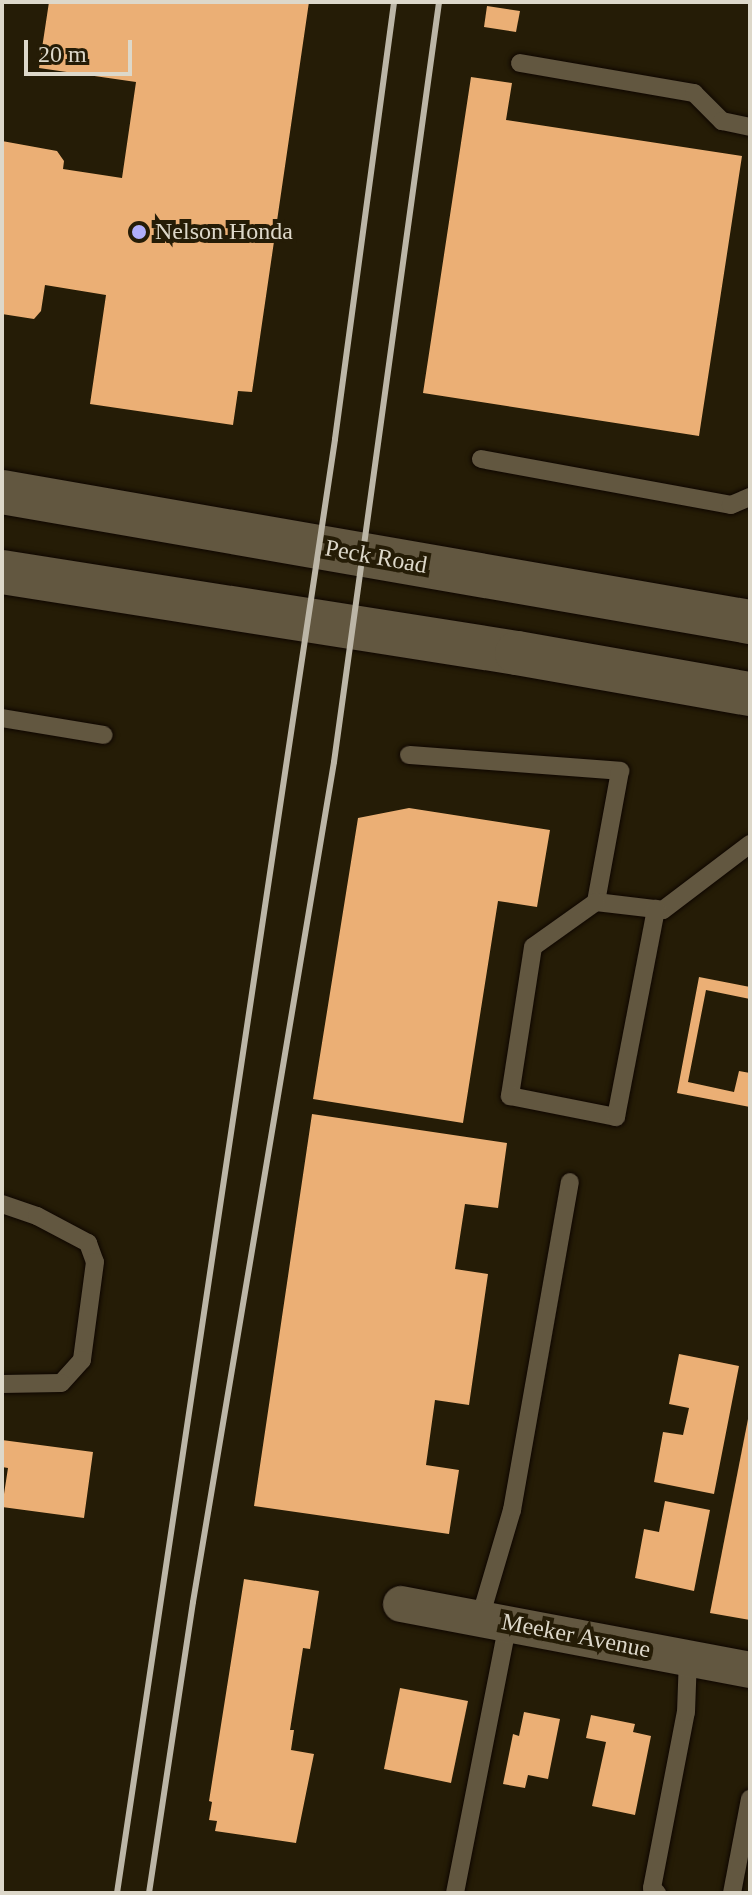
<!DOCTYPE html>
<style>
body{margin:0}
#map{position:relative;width:752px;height:1895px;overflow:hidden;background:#251c06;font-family:Georgia,serif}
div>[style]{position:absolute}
.building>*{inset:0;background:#ebaf75}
.roads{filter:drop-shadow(0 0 2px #0e0600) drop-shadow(0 0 2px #0e0600)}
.lane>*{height:18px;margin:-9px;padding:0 9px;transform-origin:9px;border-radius:9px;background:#625740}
.street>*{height:36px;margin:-18px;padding:0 18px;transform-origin:18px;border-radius:18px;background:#625740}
.secondary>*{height:44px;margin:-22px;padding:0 22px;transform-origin:22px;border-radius:22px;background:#625740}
.rail>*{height:6px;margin:-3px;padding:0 3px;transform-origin:3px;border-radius:3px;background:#bcb6a7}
.dots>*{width:22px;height:22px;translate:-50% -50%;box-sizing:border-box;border:4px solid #251c06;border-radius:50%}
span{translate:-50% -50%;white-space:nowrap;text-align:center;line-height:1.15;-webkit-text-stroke:8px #251c06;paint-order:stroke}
.poi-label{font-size:24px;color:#ddd8ca}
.left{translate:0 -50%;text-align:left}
.street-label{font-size:24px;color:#ddd8ca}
.frame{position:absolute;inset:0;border:4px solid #ddd8ca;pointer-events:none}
.scale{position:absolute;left:24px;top:40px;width:108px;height:36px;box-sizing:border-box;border:4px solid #ddd8ca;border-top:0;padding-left:10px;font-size:24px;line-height:28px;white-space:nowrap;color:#ddd8ca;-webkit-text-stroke:6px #251c06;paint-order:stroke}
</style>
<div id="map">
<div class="building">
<div style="clip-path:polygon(49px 2px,309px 2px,252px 392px,238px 391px,233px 425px,90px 404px,106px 295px,45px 285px,41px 311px,34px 319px,2px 314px,2px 141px,57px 151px,64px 161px,63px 169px,122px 178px,136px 82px,39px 68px)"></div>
<div style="clip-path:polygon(487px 6px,520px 11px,516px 32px,484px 27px)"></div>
<div style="clip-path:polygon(471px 77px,512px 83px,506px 120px,742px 156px,699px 436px,423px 393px)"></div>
<div style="clip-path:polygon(409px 808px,550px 830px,537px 907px,498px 901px,463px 1123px,313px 1099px,358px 818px)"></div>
<div style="clip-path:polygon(699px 977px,750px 987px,750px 999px,706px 990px,688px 1082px,734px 1092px,739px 1071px,750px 1073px,750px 1107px,677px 1093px)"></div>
<div style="clip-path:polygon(312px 1114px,507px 1143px,498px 1208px,465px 1204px,455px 1269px,488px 1274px,469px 1405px,435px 1400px,426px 1465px,459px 1470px,449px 1534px,254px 1506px)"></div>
<div style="clip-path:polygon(679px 1354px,739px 1366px,714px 1494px,654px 1482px,663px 1432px,683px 1435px,689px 1408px,669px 1404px)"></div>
<div style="clip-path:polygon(749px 1414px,750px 1414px,750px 1620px,710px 1613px)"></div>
<div style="clip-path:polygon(2px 1440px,93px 1452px,84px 1518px,2px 1507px,8px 1468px,2px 1467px)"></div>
<div style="clip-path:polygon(665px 1501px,710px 1510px,694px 1591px,635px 1578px,644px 1529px,659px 1532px)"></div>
<div style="clip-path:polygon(244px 1579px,319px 1591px,310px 1649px,303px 1648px,290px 1730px,294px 1730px,291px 1750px,314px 1754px,296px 1843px,215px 1831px,217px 1821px,209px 1820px,212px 1802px,209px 1801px)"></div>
<div style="clip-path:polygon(400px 1688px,468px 1701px,451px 1783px,384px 1769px)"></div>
<div style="clip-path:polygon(524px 1712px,560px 1719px,548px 1779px,528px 1775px,525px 1788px,503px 1784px,513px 1734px,519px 1736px)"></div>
<div style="clip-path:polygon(591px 1715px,635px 1724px,633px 1732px,651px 1736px,635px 1815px,592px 1806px,606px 1742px,586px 1738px)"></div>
</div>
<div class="roads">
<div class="lane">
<div style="left:520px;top:63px;width:177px;rotate:9.8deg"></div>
<div style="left:694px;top:93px;width:40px;rotate:45deg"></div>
<div style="left:722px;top:121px;width:29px;rotate:12deg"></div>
<div style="left:481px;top:459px;width:254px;rotate:10.4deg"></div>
<div style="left:731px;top:505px;width:21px;rotate:-23deg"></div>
<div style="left:2px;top:718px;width:103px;rotate:9.5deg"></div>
<div style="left:409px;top:755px;width:212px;rotate:4.3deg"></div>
<div style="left:620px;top:771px;width:133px;rotate:100.4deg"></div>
<div style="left:596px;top:902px;width:67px;rotate:6.8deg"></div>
<div style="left:663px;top:910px;width:109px;rotate:-37.2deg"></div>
<div style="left:596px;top:902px;width:77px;rotate:144.5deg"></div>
<div style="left:533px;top:947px;width:151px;rotate:98.8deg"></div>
<div style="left:510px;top:1096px;width:108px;rotate:11.2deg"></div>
<div style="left:616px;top:1117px;width:212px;rotate:-79.1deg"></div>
<div style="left:2px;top:1204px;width:37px;rotate:19deg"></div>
<div style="left:37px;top:1216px;width:58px;rotate:27.9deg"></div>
<div style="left:88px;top:1243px;width:20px;rotate:70deg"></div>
<div style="left:95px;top:1262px;width:99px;rotate:97.6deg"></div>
<div style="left:82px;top:1360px;width:31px;rotate:132deg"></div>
<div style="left:61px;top:1383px;width:59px;rotate:179deg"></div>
<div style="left:480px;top:1618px;width:113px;rotate:-73.5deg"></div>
<div style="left:512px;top:1510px;width:333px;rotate:-80deg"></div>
<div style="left:455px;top:1893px;width:274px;rotate:-78.9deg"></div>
<div style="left:657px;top:1893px;width:7px;rotate:-135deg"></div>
<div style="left:652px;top:1888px;width:179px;rotate:-79.1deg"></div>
<div style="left:686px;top:1712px;width:55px;rotate:-87.9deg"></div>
<div style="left:732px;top:1893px;width:96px;rotate:-79.2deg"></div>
</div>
<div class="street">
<div style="left:401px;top:1604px;width:355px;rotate:10.7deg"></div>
</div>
<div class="secondary">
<div style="left:2px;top:492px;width:759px;rotate:9.86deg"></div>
<div style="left:2px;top:572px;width:521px;rotate:8.94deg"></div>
<div style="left:517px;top:653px;width:237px;rotate:10deg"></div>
</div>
</div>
<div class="rail">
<div style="left:117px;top:1893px;width:1470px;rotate:-81.47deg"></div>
<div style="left:335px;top:439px;width:441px;rotate:-82.3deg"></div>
<div style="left:149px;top:1893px;width:294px;rotate:-81.4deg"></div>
<div style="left:193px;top:1602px;width:852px;rotate:-80.47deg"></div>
<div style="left:334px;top:762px;width:767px;rotate:-82.13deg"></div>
</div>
<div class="dots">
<div style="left:139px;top:232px;background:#b0aefa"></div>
</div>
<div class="poi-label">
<span class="left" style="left:155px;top:232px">Nelson Honda</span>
</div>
<div class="street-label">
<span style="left:376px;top:557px;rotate:10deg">Peck Road</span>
<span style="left:576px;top:1636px;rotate:11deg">Meeker Avenue</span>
</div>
<div class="frame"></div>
<div class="scale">20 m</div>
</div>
